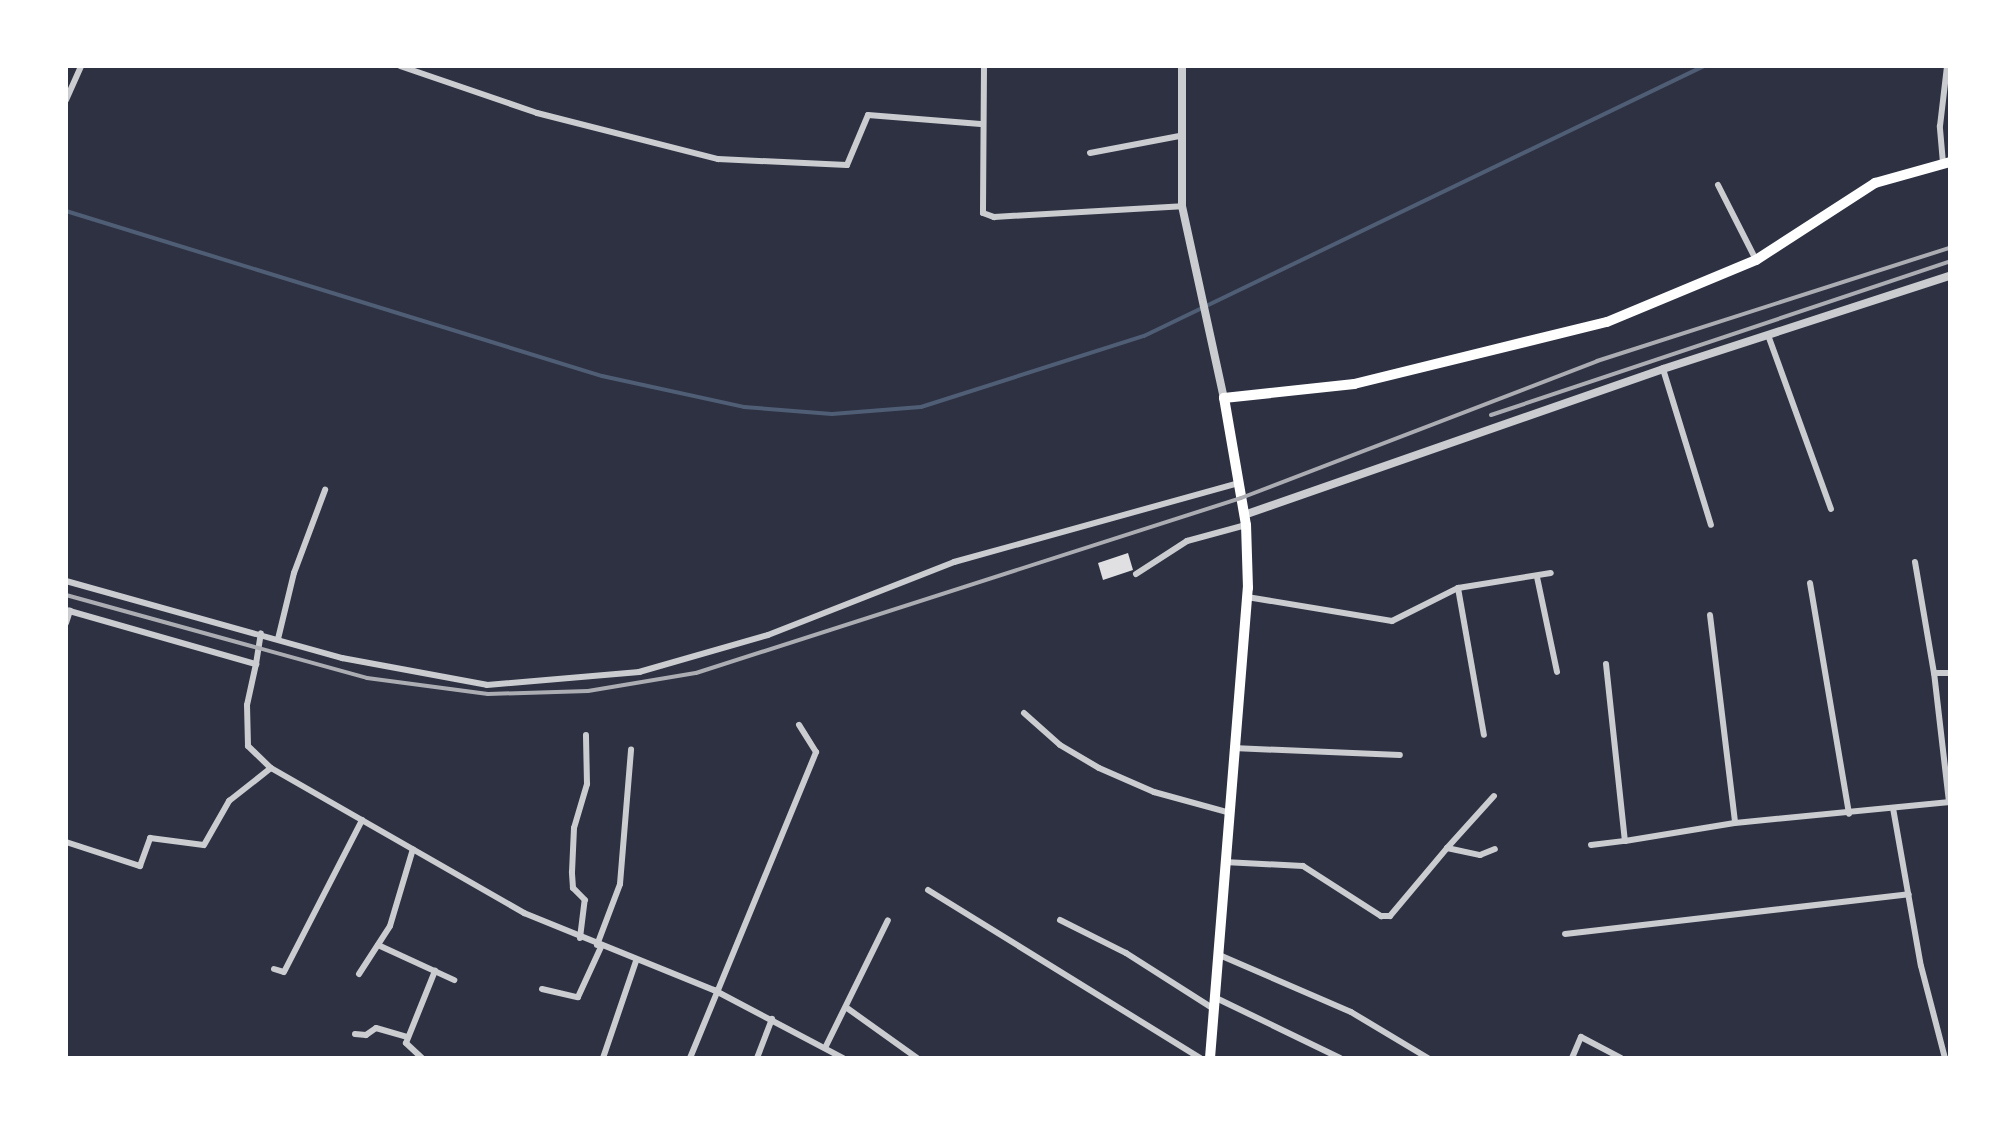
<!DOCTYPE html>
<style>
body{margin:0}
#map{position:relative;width:2016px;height:1124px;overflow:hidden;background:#2d3142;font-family:"Sofia Sans Condensed",sans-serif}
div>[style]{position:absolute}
.stream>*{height:4px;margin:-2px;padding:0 2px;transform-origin:2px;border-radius:2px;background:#4f5d75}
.building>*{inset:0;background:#e0e0e3}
.minor>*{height:6px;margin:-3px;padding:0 3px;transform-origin:3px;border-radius:3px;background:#caccd0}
.tertiary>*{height:8px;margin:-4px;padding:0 4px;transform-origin:4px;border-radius:4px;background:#caccd0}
.primary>*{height:10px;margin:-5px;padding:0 5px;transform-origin:5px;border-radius:5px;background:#fff}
.rail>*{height:4px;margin:-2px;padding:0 2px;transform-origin:2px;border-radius:2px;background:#abadb3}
span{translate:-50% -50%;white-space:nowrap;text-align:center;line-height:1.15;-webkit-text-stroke:7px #fff;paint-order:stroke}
.frame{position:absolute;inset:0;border:68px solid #fff;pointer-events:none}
</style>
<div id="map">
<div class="stream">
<div style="left:66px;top:211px;width:561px;rotate:17.11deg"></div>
<div style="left:602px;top:376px;width:145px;rotate:12.3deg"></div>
<div style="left:744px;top:407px;width:88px;rotate:4.5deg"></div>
<div style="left:832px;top:414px;width:89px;rotate:-4.5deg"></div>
<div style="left:921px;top:407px;width:234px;rotate:-17.7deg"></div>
<div style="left:1144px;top:336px;width:622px;rotate:-25.74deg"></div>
</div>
<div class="building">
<div style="clip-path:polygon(1128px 553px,1133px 570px,1103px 580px,1098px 563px)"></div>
</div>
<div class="minor">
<div style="left:400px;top:66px;width:145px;rotate:18.9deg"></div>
<div style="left:537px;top:113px;width:187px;rotate:14.3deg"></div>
<div style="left:718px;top:159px;width:129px;rotate:2.7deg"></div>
<div style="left:847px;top:165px;width:54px;rotate:-67.2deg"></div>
<div style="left:868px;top:115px;width:113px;rotate:4.6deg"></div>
<div style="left:984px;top:66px;width:147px;rotate:90.4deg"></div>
<div style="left:983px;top:213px;width:12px;rotate:20deg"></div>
<div style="left:994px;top:217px;width:188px;rotate:-3.3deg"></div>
<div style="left:66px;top:100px;width:37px;rotate:-66deg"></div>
<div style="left:1090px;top:153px;width:91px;rotate:-10.8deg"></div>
<div style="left:1943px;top:163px;width:37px;rotate:-95deg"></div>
<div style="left:1940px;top:126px;width:60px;rotate:-83.3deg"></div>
<div style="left:1718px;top:185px;width:84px;rotate:63.1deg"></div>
<div style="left:1768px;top:335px;width:185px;rotate:70.1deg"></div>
<div style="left:1663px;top:369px;width:163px;rotate:72.9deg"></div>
<div style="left:1915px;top:562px;width:113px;rotate:80.3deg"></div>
<div style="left:1136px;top:574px;width:61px;rotate:-32.9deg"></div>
<div style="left:1187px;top:541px;width:61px;rotate:-15.2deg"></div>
<div style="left:1537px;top:577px;width:97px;rotate:78.1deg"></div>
<div style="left:66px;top:581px;width:287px;rotate:15.6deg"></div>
<div style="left:342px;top:658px;width:147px;rotate:10.5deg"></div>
<div style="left:487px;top:685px;width:153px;rotate:-4.9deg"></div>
<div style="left:639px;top:672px;width:134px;rotate:-16deg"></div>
<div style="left:768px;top:635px;width:200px;rotate:-21.4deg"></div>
<div style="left:954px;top:562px;width:296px;rotate:-15.5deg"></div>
<div style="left:1810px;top:583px;width:234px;rotate:80.4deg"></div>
<div style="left:1458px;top:588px;width:94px;rotate:-9.2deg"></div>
<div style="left:1247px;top:597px;width:147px;rotate:9.4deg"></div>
<div style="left:1392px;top:621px;width:74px;rotate:-26.6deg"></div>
<div style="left:1458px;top:588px;width:149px;rotate:80deg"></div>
<div style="left:66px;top:610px;width:198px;rotate:15.9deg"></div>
<div style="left:256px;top:664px;width:42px;rotate:102.4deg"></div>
<div style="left:247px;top:705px;width:41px;rotate:88.6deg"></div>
<div style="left:248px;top:746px;width:32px;rotate:44deg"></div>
<div style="left:271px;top:768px;width:292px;rotate:29.8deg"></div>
<div style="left:524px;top:913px;width:205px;rotate:22.1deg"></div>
<div style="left:714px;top:990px;width:146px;rotate:27.8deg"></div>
<div style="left:1710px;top:615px;width:209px;rotate:83.1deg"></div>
<div style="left:1735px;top:823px;width:216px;rotate:-5.6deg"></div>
<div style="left:66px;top:623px;width:13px;rotate:-72deg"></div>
<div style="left:278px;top:639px;width:68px;rotate:-76.4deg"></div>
<div style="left:294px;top:573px;width:89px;rotate:-69.5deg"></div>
<div style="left:256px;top:664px;width:31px;rotate:-81deg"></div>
<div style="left:1606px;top:664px;width:178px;rotate:83.9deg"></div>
<div style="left:1625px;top:841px;width:111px;rotate:-9.3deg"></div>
<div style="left:1024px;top:713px;width:48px;rotate:41.6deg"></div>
<div style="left:1060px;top:745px;width:45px;rotate:30.5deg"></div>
<div style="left:1099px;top:768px;width:60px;rotate:23.6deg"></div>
<div style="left:1154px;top:792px;width:76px;rotate:15.3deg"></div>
<div style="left:1233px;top:748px;width:167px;rotate:2.4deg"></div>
<div style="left:1949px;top:802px;width:130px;rotate:-96.6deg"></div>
<div style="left:1934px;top:673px;width:16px"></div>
<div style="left:1893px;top:808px;width:160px;rotate:80deg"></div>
<div style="left:1921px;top:966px;width:95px;rotate:75.4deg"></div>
<div style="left:66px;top:842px;width:78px;rotate:18deg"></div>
<div style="left:140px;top:866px;width:30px;rotate:-70deg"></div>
<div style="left:150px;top:838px;width:54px;rotate:7.4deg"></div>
<div style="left:204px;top:845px;width:51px;rotate:-60.4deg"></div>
<div style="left:229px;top:801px;width:53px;rotate:-38.2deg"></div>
<div style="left:1591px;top:845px;width:34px;rotate:-7deg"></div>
<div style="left:1447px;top:848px;width:70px;rotate:-47.9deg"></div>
<div style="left:1224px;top:862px;width:79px;rotate:2.9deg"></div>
<div style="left:1303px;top:866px;width:93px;rotate:32.7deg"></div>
<div style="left:1381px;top:916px;width:9px"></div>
<div style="left:1390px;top:916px;width:89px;rotate:-50deg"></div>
<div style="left:1447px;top:848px;width:34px;rotate:12deg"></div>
<div style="left:1480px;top:855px;width:16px;rotate:-22deg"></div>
<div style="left:928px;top:890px;width:320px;rotate:31.7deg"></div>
<div style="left:1060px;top:920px;width:74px;rotate:26.6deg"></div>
<div style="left:1126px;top:953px;width:104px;rotate:32.5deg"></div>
<div style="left:1565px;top:934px;width:346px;rotate:-6.6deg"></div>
<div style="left:580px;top:938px;width:38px;rotate:-83deg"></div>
<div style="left:585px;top:900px;width:17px;rotate:-135deg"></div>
<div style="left:573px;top:888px;width:16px;rotate:-94deg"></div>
<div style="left:572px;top:872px;width:44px;rotate:-87.4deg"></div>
<div style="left:574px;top:828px;width:46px;rotate:-73.5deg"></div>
<div style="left:587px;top:784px;width:49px;rotate:-91.2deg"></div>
<div style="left:378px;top:945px;width:84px;rotate:24.7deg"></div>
<div style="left:597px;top:945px;width:65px;rotate:-69.3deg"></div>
<div style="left:620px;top:884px;width:135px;rotate:-85.3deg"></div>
<div style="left:1217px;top:954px;width:146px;rotate:23.4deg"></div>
<div style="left:1351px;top:1012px;width:90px;rotate:30.9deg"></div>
<div style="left:274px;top:969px;width:10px;rotate:17deg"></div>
<div style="left:284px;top:972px;width:171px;rotate:-62.8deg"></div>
<div style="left:359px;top:974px;width:57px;rotate:-57.1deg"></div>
<div style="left:390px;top:926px;width:80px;rotate:-73.4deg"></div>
<div style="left:542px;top:989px;width:37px;rotate:13deg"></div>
<div style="left:578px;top:997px;width:55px;rotate:-65.3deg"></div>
<div style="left:1214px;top:997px;width:140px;rotate:25.8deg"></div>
<div style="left:847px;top:1008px;width:86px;rotate:35.5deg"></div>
<div style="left:355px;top:1034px;width:11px;rotate:5deg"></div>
<div style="left:366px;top:1035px;width:12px;rotate:-35deg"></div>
<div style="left:376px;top:1028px;width:33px;rotate:16deg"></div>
<div style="left:826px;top:1046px;width:140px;rotate:-63.8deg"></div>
<div style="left:422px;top:1058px;width:22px;rotate:-137deg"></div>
<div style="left:406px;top:1043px;width:78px;rotate:-68.1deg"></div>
<div style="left:603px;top:1058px;width:102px;rotate:-71.2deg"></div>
<div style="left:690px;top:1058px;width:331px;rotate:-67.6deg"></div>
<div style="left:816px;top:752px;width:32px;rotate:-122deg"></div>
<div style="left:757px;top:1058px;width:42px;rotate:-69deg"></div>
<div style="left:1572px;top:1058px;width:23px;rotate:-67deg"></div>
<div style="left:1581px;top:1037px;width:45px;rotate:27.7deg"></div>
</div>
<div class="tertiary">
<div style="left:1182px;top:66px;width:140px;rotate:90deg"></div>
<div style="left:1182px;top:206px;width:197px;rotate:77.7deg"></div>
<div style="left:1244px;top:515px;width:444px;rotate:-19.2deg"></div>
<div style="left:1663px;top:369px;width:302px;rotate:-18deg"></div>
</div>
<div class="primary">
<div style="left:1210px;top:1058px;width:472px;rotate:-85.4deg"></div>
<div style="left:1248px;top:588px;width:63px;rotate:-91.8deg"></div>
<div style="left:1246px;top:525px;width:129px;rotate:-99.8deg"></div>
<div style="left:1224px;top:398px;width:131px;rotate:-6.1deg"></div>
<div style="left:1354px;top:384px;width:260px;rotate:-13.8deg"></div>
<div style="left:1607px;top:322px;width:161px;rotate:-22.6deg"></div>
<div style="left:1756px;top:260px;width:142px;rotate:-32.9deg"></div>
<div style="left:1875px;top:183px;width:78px;rotate:-15.6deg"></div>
</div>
<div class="rail">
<div style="left:1491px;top:415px;width:484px;rotate:-18.5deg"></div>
<div style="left:66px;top:595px;width:312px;rotate:15.4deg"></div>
<div style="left:367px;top:678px;width:122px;rotate:7.5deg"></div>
<div style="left:488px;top:694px;width:100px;rotate:-1.7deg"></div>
<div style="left:588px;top:691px;width:109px;rotate:-9.5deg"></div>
<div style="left:696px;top:673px;width:572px;rotate:-17.8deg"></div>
<div style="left:1241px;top:498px;width:381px;rotate:-21deg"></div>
<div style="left:1597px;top:361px;width:371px;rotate:-17.8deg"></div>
</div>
<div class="frame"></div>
</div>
